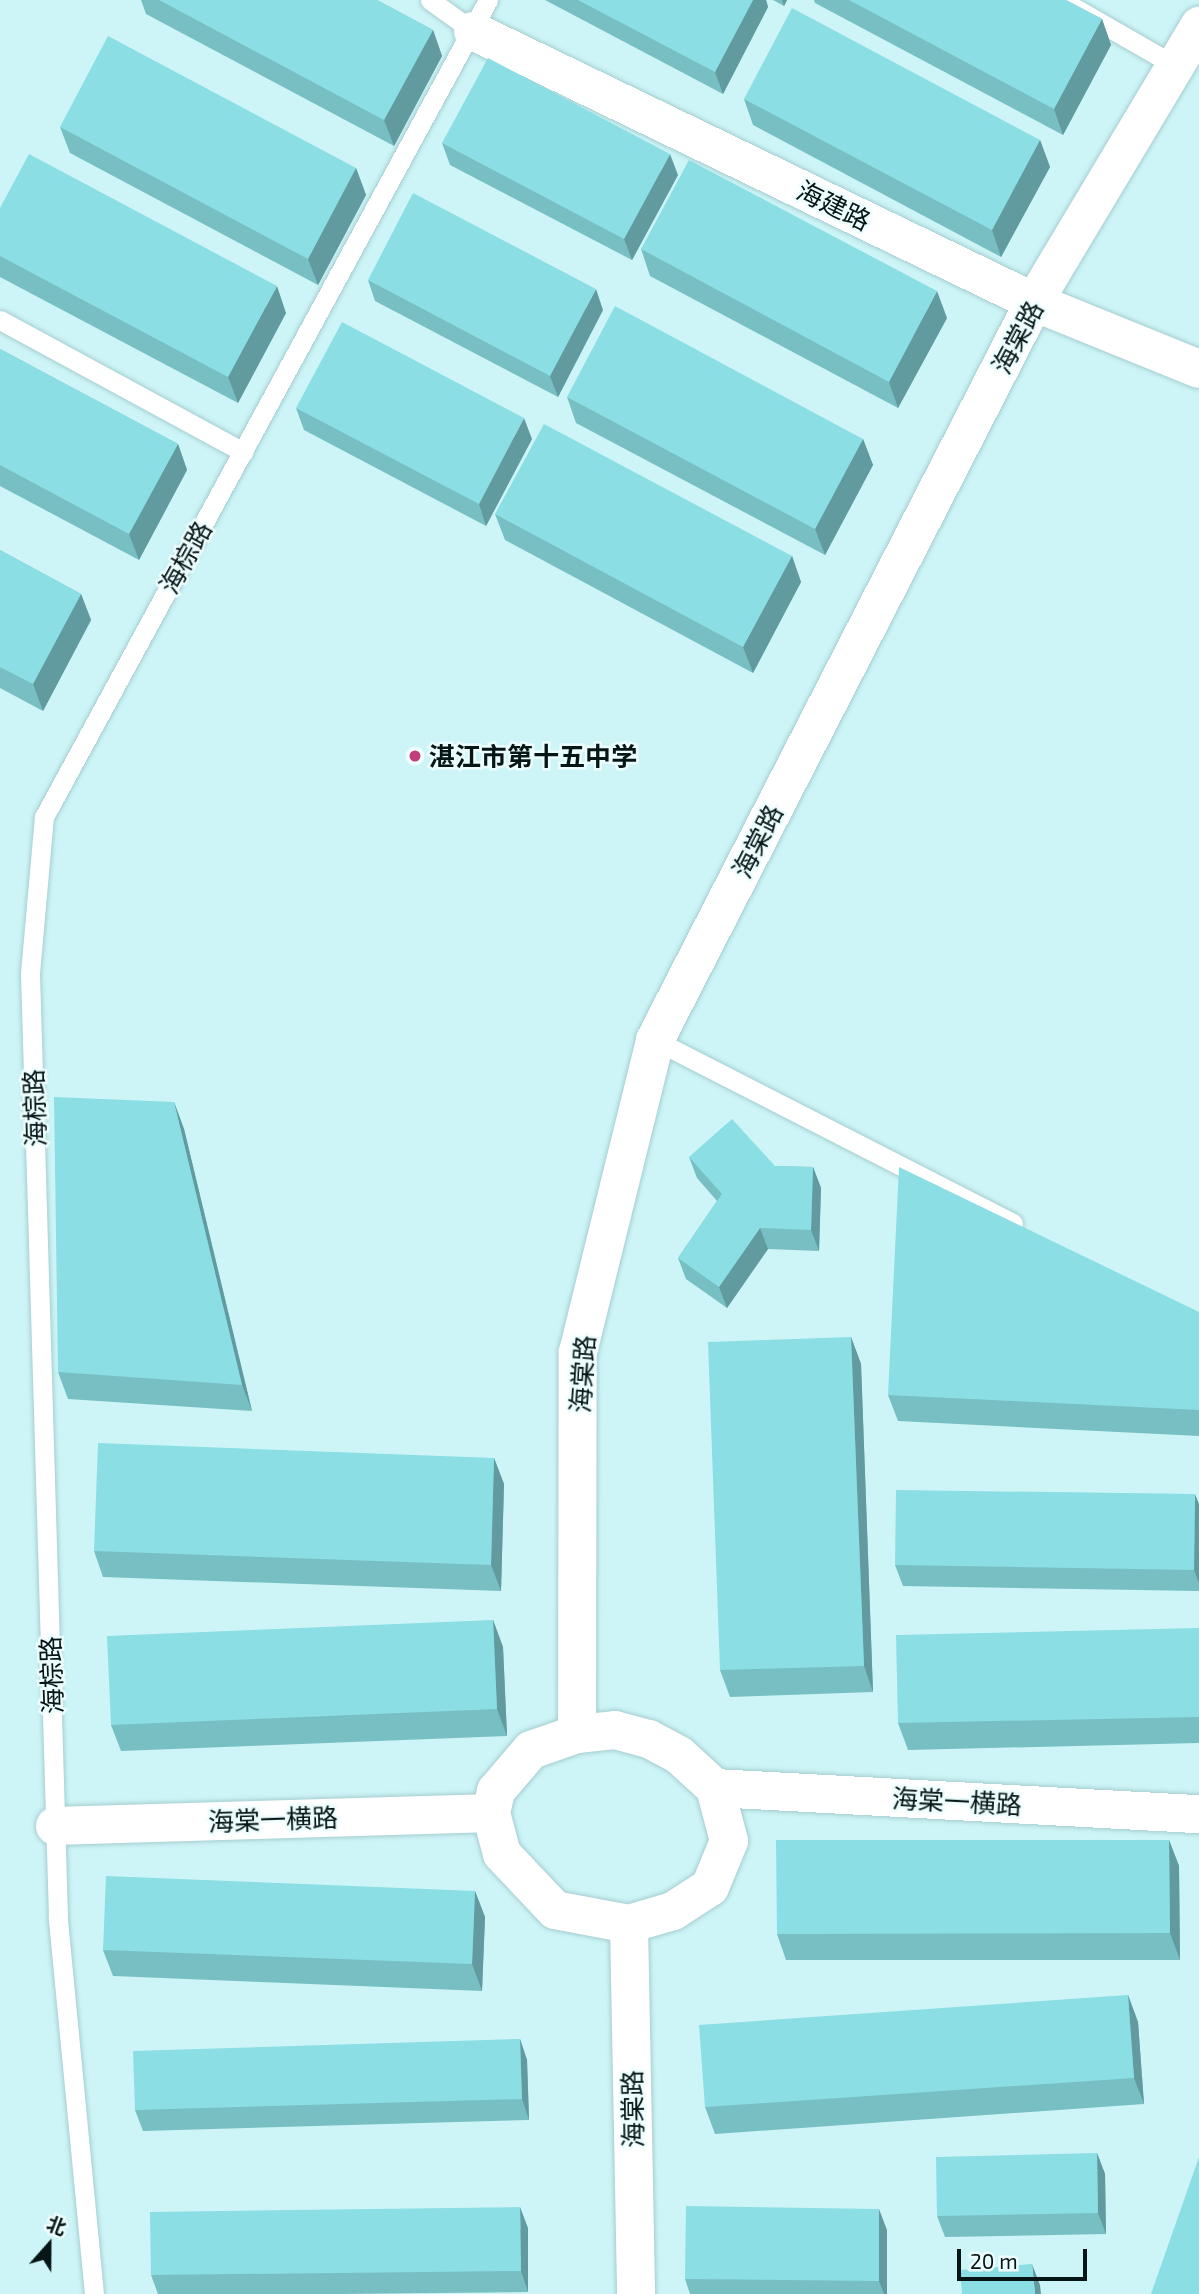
<!DOCTYPE html>
<meta charset="utf-8">
<style>
body{margin:0}
#map{position:relative;width:1199px;height:2294px;overflow:hidden;background:#cdf5f7;font-family:"Exo 2","Noto Sans SC",sans-serif}
div>[style]{position:absolute}
.roads{filter:drop-shadow(0 0 2px #a6cdd0) drop-shadow(0 0 2px #a6cdd0)}
.lane>*{height:19px;margin:-9.5px;padding:0 9.5px;transform-origin:9.5px;border-radius:9.5px;background:#fff}
.street>*{height:38px;margin:-19px;padding:0 19px;transform-origin:19px;border-radius:19px;background:#fff}
.wall>*{inset:0;background:#78bfc3}
.shaded-wall>*{inset:0;background:#619b9f}
.building>*{inset:0;background:#8bdee3}
.dots>*{width:19px;height:19px;translate:-50% -50%;box-sizing:border-box;border:4px solid #edfdfe;border-radius:50%}
span{translate:-50% -50%;white-space:nowrap;text-align:center;line-height:1.15;-webkit-text-stroke:5px #edfdfe;paint-order:stroke}
.street-label{font-size:26px;color:#061516}
.poi-label{font-size:26px;color:#061516;font-weight:700}
.left{translate:0 -50%;text-align:left}
.north{position:absolute;left:14px;top:2210px;width:70px;height:70px;-webkit-text-stroke:5px #edfdfe;paint-order:stroke;rotate:21deg;font-size:19px;font-weight:700;line-height:28px;text-align:center;color:#061516}
.north::after{content:'';display:block;margin:auto;width:24px;height:32px;background:#061516;clip-path:polygon(50% 0,100% 100%,50% 72%,0 100%)}
.scale{position:absolute;left:957px;top:2249px;width:130px;height:32px;box-sizing:border-box;border:4px solid #061516;border-top:0;padding-left:9px;font-size:21px;line-height:24px;white-space:nowrap;color:#061516;-webkit-text-stroke:5px #edfdfe;paint-order:stroke}
</style>
<div id="map">
<div class="roads">
<div class="lane">
<div style="left:430px;top:0;width:53px;rotate:35.8deg"></div>
<div style="left:1061px;top:0;width:133px;rotate:29.9deg"></div>
<div style="left:0;top:320px;width:277px;rotate:28.5deg"></div>
<div style="left:655px;top:1040px;width:402px;rotate:27.1deg"></div>
<div style="left:94px;top:2294px;width:379px;rotate:-95.5deg"></div>
<div style="left:58px;top:1917px;width:944px;rotate:-91.7deg"></div>
<div style="left:30px;top:973px;width:157px;rotate:-84.9deg"></div>
<div style="left:44px;top:817px;width:930px;rotate:-61.48deg"></div>
</div>
<div class="street">
<div style="left:473px;top:31px;width:623px;rotate:25.78deg"></div>
<div style="left:1034px;top:302px;width:178px;rotate:22.1deg"></div>
<div style="left:615px;top:1730px;width:35px;rotate:15deg"></div>
<div style="left:649px;top:1739px;width:34px;rotate:28deg"></div>
<div style="left:679px;top:1755px;width:49px;rotate:42.5deg"></div>
<div style="left:715px;top:1788px;width:55px;rotate:75.2deg"></div>
<div style="left:729px;top:1841px;width:50px;rotate:112.4deg"></div>
<div style="left:710px;top:1887px;width:44px;rotate:147deg"></div>
<div style="left:673px;top:1911px;width:46px;rotate:163.5deg"></div>
<div style="left:629px;top:1924px;width:75px;rotate:-169.3deg"></div>
<div style="left:555px;top:1910px;width:77px;rotate:-133.4deg"></div>
<div style="left:502px;top:1854px;width:42px;rotate:-105deg"></div>
<div style="left:491px;top:1813px;width:23px;rotate:-77deg"></div>
<div style="left:496px;top:1791px;width:54px;rotate:-49.5deg"></div>
<div style="left:531px;top:1750px;width:49px;rotate:-19.2deg"></div>
<div style="left:577px;top:1734px;width:38px;rotate:-6deg"></div>
<div style="left:577px;top:1734px;width:382px;rotate:-89.9deg"></div>
<div style="left:578px;top:1352px;width:321px;rotate:-76.1deg"></div>
<div style="left:655px;top:1040px;width:830px;rotate:-62.82deg"></div>
<div style="left:1034px;top:302px;width:322px;rotate:-59.1deg"></div>
<div style="left:715px;top:1788px;width:485px;rotate:3.1deg"></div>
<div style="left:55px;top:1826px;width:436px;rotate:-1.7deg"></div>
<div style="left:629px;top:1924px;width:370px;rotate:88.9deg"></div>
</div>
</div>
<div class="wall">
<div style="clip-path:polygon(141px 0,377px 0,433px 30px,442px 56px,394px 146px,146px 14px)"></div>
<div style="clip-path:polygon(545px 0,766px 0,768px 7px,723px 94px)"></div>
<div style="clip-path:polygon(773px 0,787px 0,784px 6px)"></div>
<div style="clip-path:polygon(814px 0,1066px 0,1102px 19px,1111px 45px,1063px 135px,815px 3px)"></div>
<div style="clip-path:polygon(744px 99px,1040px 140px,1050px 167px,1001px 257px,753px 125px)"></div>
<div style="clip-path:polygon(60px 127px,356px 168px,366px 195px,318px 285px,70px 153px)"></div>
<div style="clip-path:polygon(442px 143px,678px 175px,632px 260px,450px 165px)"></div>
<div style="clip-path:polygon(0 208px,286px 313px,238px 403px,0 277px)"></div>
<div style="clip-path:polygon(641px 249px,947px 318px,898px 408px,650px 276px)"></div>
<div style="clip-path:polygon(368px 280px,603px 310px,558px 397px,375px 301px)"></div>
<div style="clip-path:polygon(0 349px,178px 444px,187px 470px,139px 560px,0 486px)"></div>
<div style="clip-path:polygon(567px 397px,863px 439px,873px 465px,825px 555px,576px 423px)"></div>
<div style="clip-path:polygon(296px 408px,532px 439px,486px 526px,304px 430px)"></div>
<div style="clip-path:polygon(495px 514px,792px 556px,801px 582px,753px 673px,505px 540px)"></div>
<div style="clip-path:polygon(0 550px,81px 594px,91px 620px,43px 711px,0 688px)"></div>
<div style="clip-path:polygon(174px 1102px,184px 1129px,252px 1411px,68px 1399px,58px 1372px)"></div>
<div style="clip-path:polygon(689px 1157px,775px 1166px,813px 1167px,821px 1188px,819px 1251px,768px 1249px,727px 1308px,686px 1279px,678px 1258px,717px 1201px,697px 1178px)"></div>
<div style="clip-path:polygon(1199px 1312px,1199px 1436px,898px 1421px,888px 1395px)"></div>
<div style="clip-path:polygon(851px 1337px,861px 1364px,873px 1692px,730px 1697px,720px 1670px)"></div>
<div style="clip-path:polygon(494px 1458px,504px 1484px,501px 1591px,103px 1577px,94px 1551px)"></div>
<div style="clip-path:polygon(1199px 1504px,1199px 1591px,903px 1586px,895px 1565px)"></div>
<div style="clip-path:polygon(493px 1620px,503px 1647px,507px 1736px,121px 1751px,111px 1725px)"></div>
<div style="clip-path:polygon(1199px 1628px,1199px 1743px,908px 1750px,898px 1723px)"></div>
<div style="clip-path:polygon(1169px 1840px,1179px 1866px,1180px 1960px,786px 1960px,777px 1934px)"></div>
<div style="clip-path:polygon(475px 1891px,485px 1917px,482px 1991px,113px 1976px,103px 1950px)"></div>
<div style="clip-path:polygon(1128px 1995px,1138px 2022px,1144px 2104px,715px 2134px,705px 2107px)"></div>
<div style="clip-path:polygon(520px 2039px,527px 2060px,529px 2120px,143px 2131px,135px 2110px)"></div>
<div style="clip-path:polygon(1097px 2153px,1105px 2174px,1106px 2234px,945px 2237px,937px 2216px)"></div>
<div style="clip-path:polygon(528px 2228px,528px 2292px,342px 2294px,158px 2294px,151px 2275px)"></div>
<div style="clip-path:polygon(887px 2230px,887px 2294px,690px 2294px,685px 2279px)"></div>
</div>
<div class="shaded-wall">
<div style="clip-path:polygon(753px 0,766px 0,768px 7px,723px 94px,715px 72px)"></div>
<div style="clip-path:polygon(782px 0,787px 0,784px 6px)"></div>
<div style="clip-path:polygon(1102px 19px,1111px 45px,1063px 135px,1054px 109px)"></div>
<div style="clip-path:polygon(433px 30px,442px 56px,394px 146px,384px 120px)"></div>
<div style="clip-path:polygon(1040px 140px,1050px 167px,1001px 257px,992px 230px)"></div>
<div style="clip-path:polygon(670px 154px,678px 175px,632px 260px,624px 239px)"></div>
<div style="clip-path:polygon(356px 168px,366px 195px,318px 285px,308px 259px)"></div>
<div style="clip-path:polygon(277px 286px,286px 313px,238px 403px,228px 377px)"></div>
<div style="clip-path:polygon(596px 289px,603px 310px,558px 397px,550px 376px)"></div>
<div style="clip-path:polygon(937px 291px,947px 318px,898px 408px,889px 382px)"></div>
<div style="clip-path:polygon(524px 418px,532px 439px,486px 526px,479px 504px)"></div>
<div style="clip-path:polygon(863px 439px,873px 465px,825px 555px,815px 529px)"></div>
<div style="clip-path:polygon(178px 444px,187px 470px,139px 560px,129px 534px)"></div>
<div style="clip-path:polygon(792px 556px,801px 582px,753px 673px,743px 647px)"></div>
<div style="clip-path:polygon(81px 594px,91px 620px,43px 711px,33px 684px)"></div>
<div style="clip-path:polygon(174px 1102px,184px 1129px,252px 1411px,242px 1385px)"></div>
<div style="clip-path:polygon(813px 1167px,821px 1188px,819px 1251px,811px 1230px)"></div>
<div style="clip-path:polygon(760px 1228px,768px 1249px,727px 1308px,719px 1287px)"></div>
<div style="clip-path:polygon(851px 1337px,861px 1364px,873px 1692px,864px 1666px)"></div>
<div style="clip-path:polygon(494px 1458px,504px 1484px,501px 1591px,491px 1565px)"></div>
<div style="clip-path:polygon(1195px 1494px,1199px 1504px,1199px 1583px,1194px 1570px)"></div>
<div style="clip-path:polygon(493px 1620px,503px 1647px,507px 1736px,497px 1709px)"></div>
<div style="clip-path:polygon(1169px 1840px,1179px 1866px,1180px 1960px,1170px 1933px)"></div>
<div style="clip-path:polygon(475px 1891px,485px 1917px,482px 1991px,472px 1964px)"></div>
<div style="clip-path:polygon(1128px 1995px,1138px 2022px,1144px 2104px,1134px 2078px)"></div>
<div style="clip-path:polygon(520px 2039px,527px 2060px,529px 2120px,522px 2099px)"></div>
<div style="clip-path:polygon(1097px 2153px,1105px 2174px,1106px 2234px,1098px 2213px)"></div>
<div style="clip-path:polygon(520px 2207px,528px 2228px,528px 2292px,521px 2271px)"></div>
<div style="clip-path:polygon(879px 2209px,887px 2230px,887px 2294px,884px 2294px,879px 2281px)"></div>
<div style="clip-path:polygon(1032px 2264px,1040px 2285px,1041px 2294px,1035px 2294px)"></div>
</div>
<div class="building">
<div style="clip-path:polygon(159px 0,377px 0,433px 30px,384px 120px)"></div>
<div style="clip-path:polygon(578px 0,753px 0,715px 72px)"></div>
<div style="clip-path:polygon(849px 0,1066px 0,1102px 19px,1054px 109px)"></div>
<div style="clip-path:polygon(792px 8px,1040px 140px,992px 230px,744px 99px)"></div>
<div style="clip-path:polygon(108px 36px,356px 168px,308px 259px,60px 127px)"></div>
<div style="clip-path:polygon(488px 58px,670px 154px,624px 239px,442px 143px)"></div>
<div style="clip-path:polygon(29px 154px,277px 286px,228px 377px,0 256px,0 208px)"></div>
<div style="clip-path:polygon(689px 160px,937px 291px,889px 382px,641px 249px)"></div>
<div style="clip-path:polygon(413px 193px,596px 289px,550px 376px,368px 280px)"></div>
<div style="clip-path:polygon(615px 306px,863px 439px,815px 529px,567px 397px)"></div>
<div style="clip-path:polygon(342px 322px,524px 418px,479px 504px,296px 408px)"></div>
<div style="clip-path:polygon(0 349px,178px 444px,129px 534px,0 465px)"></div>
<div style="clip-path:polygon(544px 424px,792px 556px,743px 647px,495px 514px)"></div>
<div style="clip-path:polygon(0 550px,81px 594px,33px 684px,0 667px)"></div>
<div style="clip-path:polygon(54px 1097px,174px 1102px,242px 1385px,58px 1372px)"></div>
<div style="clip-path:polygon(732px 1119px,775px 1166px,813px 1167px,811px 1230px,760px 1228px,719px 1287px,678px 1258px,722px 1194px,689px 1157px)"></div>
<div style="clip-path:polygon(899px 1167px,1199px 1312px,1199px 1410px,888px 1395px)"></div>
<div style="clip-path:polygon(851px 1337px,864px 1666px,720px 1670px,708px 1342px)"></div>
<div style="clip-path:polygon(98px 1443px,494px 1458px,491px 1565px,94px 1551px)"></div>
<div style="clip-path:polygon(896px 1490px,1195px 1494px,1194px 1570px,895px 1565px)"></div>
<div style="clip-path:polygon(493px 1620px,497px 1709px,111px 1725px,107px 1636px)"></div>
<div style="clip-path:polygon(1199px 1628px,1199px 1717px,898px 1723px,896px 1635px)"></div>
<div style="clip-path:polygon(776px 1840px,1169px 1840px,1170px 1933px,777px 1934px)"></div>
<div style="clip-path:polygon(106px 1876px,475px 1891px,472px 1964px,103px 1950px)"></div>
<div style="clip-path:polygon(1128px 1995px,1134px 2078px,705px 2107px,699px 2025px)"></div>
<div style="clip-path:polygon(520px 2039px,522px 2099px,135px 2110px,133px 2051px)"></div>
<div style="clip-path:polygon(1097px 2153px,1098px 2213px,937px 2216px,936px 2157px)"></div>
<div style="clip-path:polygon(1199px 2157px,1199px 2294px,1151px 2294px)"></div>
<div style="clip-path:polygon(686px 2206px,879px 2209px,879px 2281px,685px 2279px)"></div>
<div style="clip-path:polygon(520px 2207px,521px 2271px,151px 2275px,150px 2212px)"></div>
<div style="clip-path:polygon(1032px 2264px,1035px 2294px,962px 2294px,960px 2270px)"></div>
</div>
<div class="dots">
<div style="left:415px;top:756px;background:#c33d7d"></div>
</div>
<div class="street-label">
<span style="left:834px;top:205px;rotate:26deg">海建路</span>
<span style="left:1017px;top:337px;rotate:-62deg">海棠路</span>
<span style="left:185px;top:557px;rotate:-61deg">海棕路</span>
<span style="left:757px;top:841px;rotate:-63deg">海棠路</span>
<span style="left:34px;top:1108px;rotate:-92deg">海棕路</span>
<span style="left:582px;top:1374px;rotate:-86deg">海棠路</span>
<span style="left:51px;top:1675px;rotate:-92deg">海棕路</span>
<span style="left:957px;top:1801px;rotate:3deg">海棠一横路</span>
<span style="left:273px;top:1819px;rotate:-2deg">海棠一横路</span>
<span style="left:632px;top:2109px;rotate:-91deg">海棠路</span>
</div>
<div class="poi-label">
<span class="left" style="left:429px;top:756px">湛江市第十五中学</span>
</div>
<div class="north">北</div>
<div class="scale">20 m</div>
</div>
